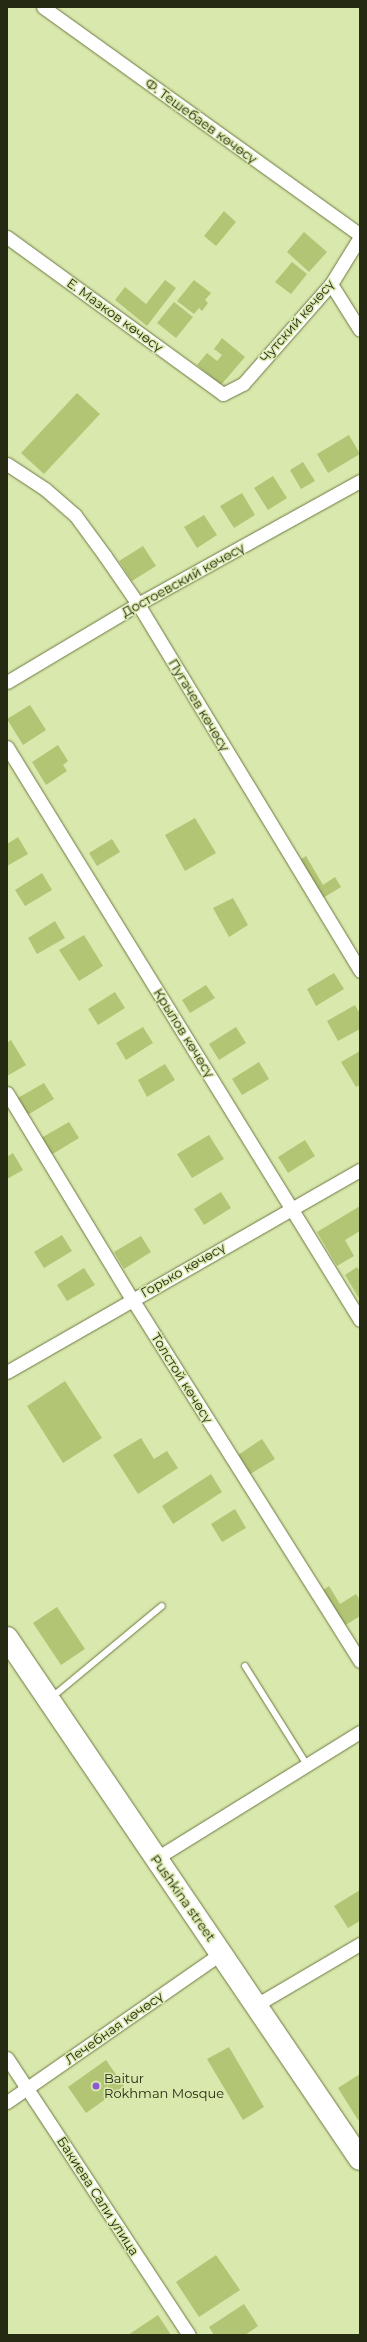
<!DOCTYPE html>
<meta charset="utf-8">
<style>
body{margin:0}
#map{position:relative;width:367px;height:2342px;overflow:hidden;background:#d9e8ac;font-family:Montserrat,sans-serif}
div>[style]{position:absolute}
.building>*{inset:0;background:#b2c575}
.roads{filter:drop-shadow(0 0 1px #6c7942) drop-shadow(0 0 1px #6c7942)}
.lane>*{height:6px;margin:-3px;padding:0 3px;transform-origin:3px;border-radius:3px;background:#fff}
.street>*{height:13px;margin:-6.5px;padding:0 6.5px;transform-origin:6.5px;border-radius:6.5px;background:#fff}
.highway>*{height:22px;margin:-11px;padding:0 11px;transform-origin:11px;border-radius:11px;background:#fff}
.dots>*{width:11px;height:11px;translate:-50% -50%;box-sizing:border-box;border:2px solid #d9e8ac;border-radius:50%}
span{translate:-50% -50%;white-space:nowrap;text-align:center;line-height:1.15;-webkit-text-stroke:3px #d9e8ac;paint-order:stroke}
.street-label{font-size:13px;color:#252a13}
.poi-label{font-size:13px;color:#252a13}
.left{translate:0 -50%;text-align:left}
.frame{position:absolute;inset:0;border:8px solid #252a13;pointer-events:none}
</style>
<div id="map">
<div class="building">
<div style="clip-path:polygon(224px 211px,236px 222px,216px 246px,204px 236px)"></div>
<div style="clip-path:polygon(304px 232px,327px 252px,309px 272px,287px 252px)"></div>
<div style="clip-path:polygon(292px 262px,307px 274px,291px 294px,275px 282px)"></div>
<div style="clip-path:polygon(165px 280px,176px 288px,147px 326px,115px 300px,125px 287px,146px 304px)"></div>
<div style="clip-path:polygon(194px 280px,211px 293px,205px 300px,208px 303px,202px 311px,199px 308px,194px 314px,177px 301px)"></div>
<div style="clip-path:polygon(174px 302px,193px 317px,176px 338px,157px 323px)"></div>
<div style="clip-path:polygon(222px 338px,245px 357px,221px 385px,197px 365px,207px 353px,217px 361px,222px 355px,214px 349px)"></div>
<div style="clip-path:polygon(77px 393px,100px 414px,44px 474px,21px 453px)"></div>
<div style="clip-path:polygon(349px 435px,360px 454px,328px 473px,317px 454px)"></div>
<div style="clip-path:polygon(303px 462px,315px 481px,301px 489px,290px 470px)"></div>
<div style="clip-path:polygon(273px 476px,287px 498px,268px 510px,254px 488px)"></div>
<div style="clip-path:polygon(242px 493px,255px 515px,234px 528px,220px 506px)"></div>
<div style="clip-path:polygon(204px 515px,217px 535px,197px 548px,184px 527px)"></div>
<div style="clip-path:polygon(143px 546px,156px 566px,132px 581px,119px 561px)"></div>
<div style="clip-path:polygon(30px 705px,46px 730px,23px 745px,7px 719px)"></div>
<div style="clip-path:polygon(58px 745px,68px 761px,63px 765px,67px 771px,46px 785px,32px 762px)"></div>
<div style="clip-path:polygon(195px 818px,216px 853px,185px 871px,165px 835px)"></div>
<div style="clip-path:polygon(18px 837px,28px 854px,7px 866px,7px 844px)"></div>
<div style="clip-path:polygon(112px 839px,120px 852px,97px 866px,89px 853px)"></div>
<div style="clip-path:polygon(306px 856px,323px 885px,335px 877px,341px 887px,318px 901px,295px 863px)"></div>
<div style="clip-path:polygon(42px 873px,52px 890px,25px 906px,15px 890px)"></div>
<div style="clip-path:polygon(233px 898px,248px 925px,229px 937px,213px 908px)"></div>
<div style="clip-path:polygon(55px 921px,65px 938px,37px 954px,28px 938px)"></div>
<div style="clip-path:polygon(84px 935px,103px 966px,79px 981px,59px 950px)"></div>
<div style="clip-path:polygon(334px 973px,344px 989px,316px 1006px,307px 989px)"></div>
<div style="clip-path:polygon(206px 985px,215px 998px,190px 1013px,182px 1000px)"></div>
<div style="clip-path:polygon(115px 992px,125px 1008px,98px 1025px,88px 1009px)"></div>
<div style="clip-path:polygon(355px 1005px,360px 1014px,360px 1029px,338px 1041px,327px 1021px)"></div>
<div style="clip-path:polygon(143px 1027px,153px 1043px,126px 1060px,116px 1043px)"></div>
<div style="clip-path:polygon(236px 1027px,246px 1043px,219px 1060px,209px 1044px)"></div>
<div style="clip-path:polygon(11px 1040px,26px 1065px,7px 1076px,7px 1043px)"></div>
<div style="clip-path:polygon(360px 1051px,360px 1085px,356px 1087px,341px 1062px)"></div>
<div style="clip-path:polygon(259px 1062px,269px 1079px,242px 1095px,232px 1079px)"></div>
<div style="clip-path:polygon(165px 1064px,175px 1080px,147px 1097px,138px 1080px)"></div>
<div style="clip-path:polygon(44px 1083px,54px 1099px,26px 1116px,16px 1099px)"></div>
<div style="clip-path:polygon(69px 1122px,79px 1138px,51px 1155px,41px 1138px)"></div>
<div style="clip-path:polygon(209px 1135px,224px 1159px,192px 1178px,177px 1154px)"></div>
<div style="clip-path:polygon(305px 1140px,315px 1156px,288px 1173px,278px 1157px)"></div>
<div style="clip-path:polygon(13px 1153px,23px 1170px,7px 1179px,7px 1157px)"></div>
<div style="clip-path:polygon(221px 1192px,231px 1208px,204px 1225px,194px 1209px)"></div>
<div style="clip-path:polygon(360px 1206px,360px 1231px,345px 1240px,354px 1256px,337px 1266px,317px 1232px)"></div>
<div style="clip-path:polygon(62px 1235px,72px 1251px,44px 1268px,34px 1252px)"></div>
<div style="clip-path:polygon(141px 1236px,151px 1252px,124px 1269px,114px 1252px)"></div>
<div style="clip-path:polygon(357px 1267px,360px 1271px,360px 1300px,345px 1275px)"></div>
<div style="clip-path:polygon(84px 1268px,95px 1285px,67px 1301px,57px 1285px)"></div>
<div style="clip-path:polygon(65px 1381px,102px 1438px,63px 1463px,27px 1406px)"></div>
<div style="clip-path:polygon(141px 1438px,154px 1459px,167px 1451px,178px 1468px,138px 1494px,113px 1455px)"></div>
<div style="clip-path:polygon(262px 1439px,275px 1459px,247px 1476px,235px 1457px)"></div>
<div style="clip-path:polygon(211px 1474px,222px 1492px,173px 1524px,162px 1506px)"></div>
<div style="clip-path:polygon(235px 1509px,246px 1528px,222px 1542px,211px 1524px)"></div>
<div style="clip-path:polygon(329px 1586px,340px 1604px,356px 1594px,360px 1600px,360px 1616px,341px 1628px,319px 1593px)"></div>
<div style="clip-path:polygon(57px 1607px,85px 1649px,61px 1665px,33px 1623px)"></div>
<div style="clip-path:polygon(360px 1890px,360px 1921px,348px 1928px,334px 1906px)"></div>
<div style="clip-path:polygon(229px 2047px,264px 2107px,243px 2120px,207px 2059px)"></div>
<div style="clip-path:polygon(106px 2060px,124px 2086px,86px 2113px,68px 2087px)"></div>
<div style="clip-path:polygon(360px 2074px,360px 2119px,358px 2120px,338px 2088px)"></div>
<div style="clip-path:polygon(216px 2255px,240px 2290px,199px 2317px,176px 2282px)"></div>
<div style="clip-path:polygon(244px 2304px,258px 2326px,245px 2335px,214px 2335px,209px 2327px)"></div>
<div style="clip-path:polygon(158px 2315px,171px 2335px,128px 2335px)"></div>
</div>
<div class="roads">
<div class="lane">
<div style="left:245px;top:1666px;width:117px;rotate:57.9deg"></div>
<div style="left:51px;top:1698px;width:144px;rotate:-39.7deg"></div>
</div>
<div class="street">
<div style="left:43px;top:7px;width:390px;rotate:35.7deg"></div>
<div style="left:7px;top:237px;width:267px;rotate:36deg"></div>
<div style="left:223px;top:394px;width:22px;rotate:-27deg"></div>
<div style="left:243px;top:384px;width:133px;rotate:-48.7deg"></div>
<div style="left:331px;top:284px;width:55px;rotate:-58.3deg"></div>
<div style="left:331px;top:284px;width:54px;rotate:57.8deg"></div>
<div style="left:7px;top:464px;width:45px;rotate:33.3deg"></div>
<div style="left:45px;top:489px;width:40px;rotate:41deg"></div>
<div style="left:75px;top:515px;width:51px;rotate:53.8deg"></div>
<div style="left:105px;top:556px;width:58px;rotate:55.5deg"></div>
<div style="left:138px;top:604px;width:429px;rotate:58.8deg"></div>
<div style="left:7px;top:682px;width:152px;rotate:-30.8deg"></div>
<div style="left:138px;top:604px;width:254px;rotate:-29deg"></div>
<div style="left:7px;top:747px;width:673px;rotate:58.36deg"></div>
<div style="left:7px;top:1093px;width:241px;rotate:58.8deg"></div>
<div style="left:132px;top:1299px;width:428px;rotate:57.8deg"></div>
<div style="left:7px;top:1372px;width:407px;rotate:-29.8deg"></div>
<div style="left:155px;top:1859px;width:241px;rotate:-31.8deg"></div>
<div style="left:256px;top:2005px;width:121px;rotate:-30.4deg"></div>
<div style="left:7px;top:2058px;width:331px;rotate:56.7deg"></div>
<div style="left:7px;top:2102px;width:261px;rotate:-34.8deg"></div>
</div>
<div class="highway">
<div style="left:7px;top:1638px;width:629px;rotate:55.88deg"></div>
</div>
</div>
<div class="dots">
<div style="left:96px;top:2086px;background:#8c5bd4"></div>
</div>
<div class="street-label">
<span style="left:201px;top:121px;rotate:36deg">Ф. Тешебаев көчөсү</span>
<span style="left:115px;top:315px;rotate:36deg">Е. Мазков көчөсү</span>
<span style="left:297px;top:321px;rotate:-49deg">Чутский көчөсү</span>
<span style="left:183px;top:580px;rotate:-29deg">Достоевский көчөсү</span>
<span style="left:199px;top:705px;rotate:59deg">Пугачев көчөсү</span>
<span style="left:184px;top:1033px;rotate:58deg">Крылов көчөсү</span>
<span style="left:183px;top:1270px;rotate:-30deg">Горько көчөсү</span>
<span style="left:182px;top:1378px;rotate:58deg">Толстой көчөсү</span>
<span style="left:183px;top:1898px;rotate:55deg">Pushkina street</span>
<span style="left:114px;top:2028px;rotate:-35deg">Лечебная көчөсү</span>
<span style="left:98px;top:2196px;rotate:57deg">Бакиева Сали улица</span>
</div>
<div class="poi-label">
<span class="left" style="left:104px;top:2086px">Baitur<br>Rokhman Mosque</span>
</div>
<div class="frame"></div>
</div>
